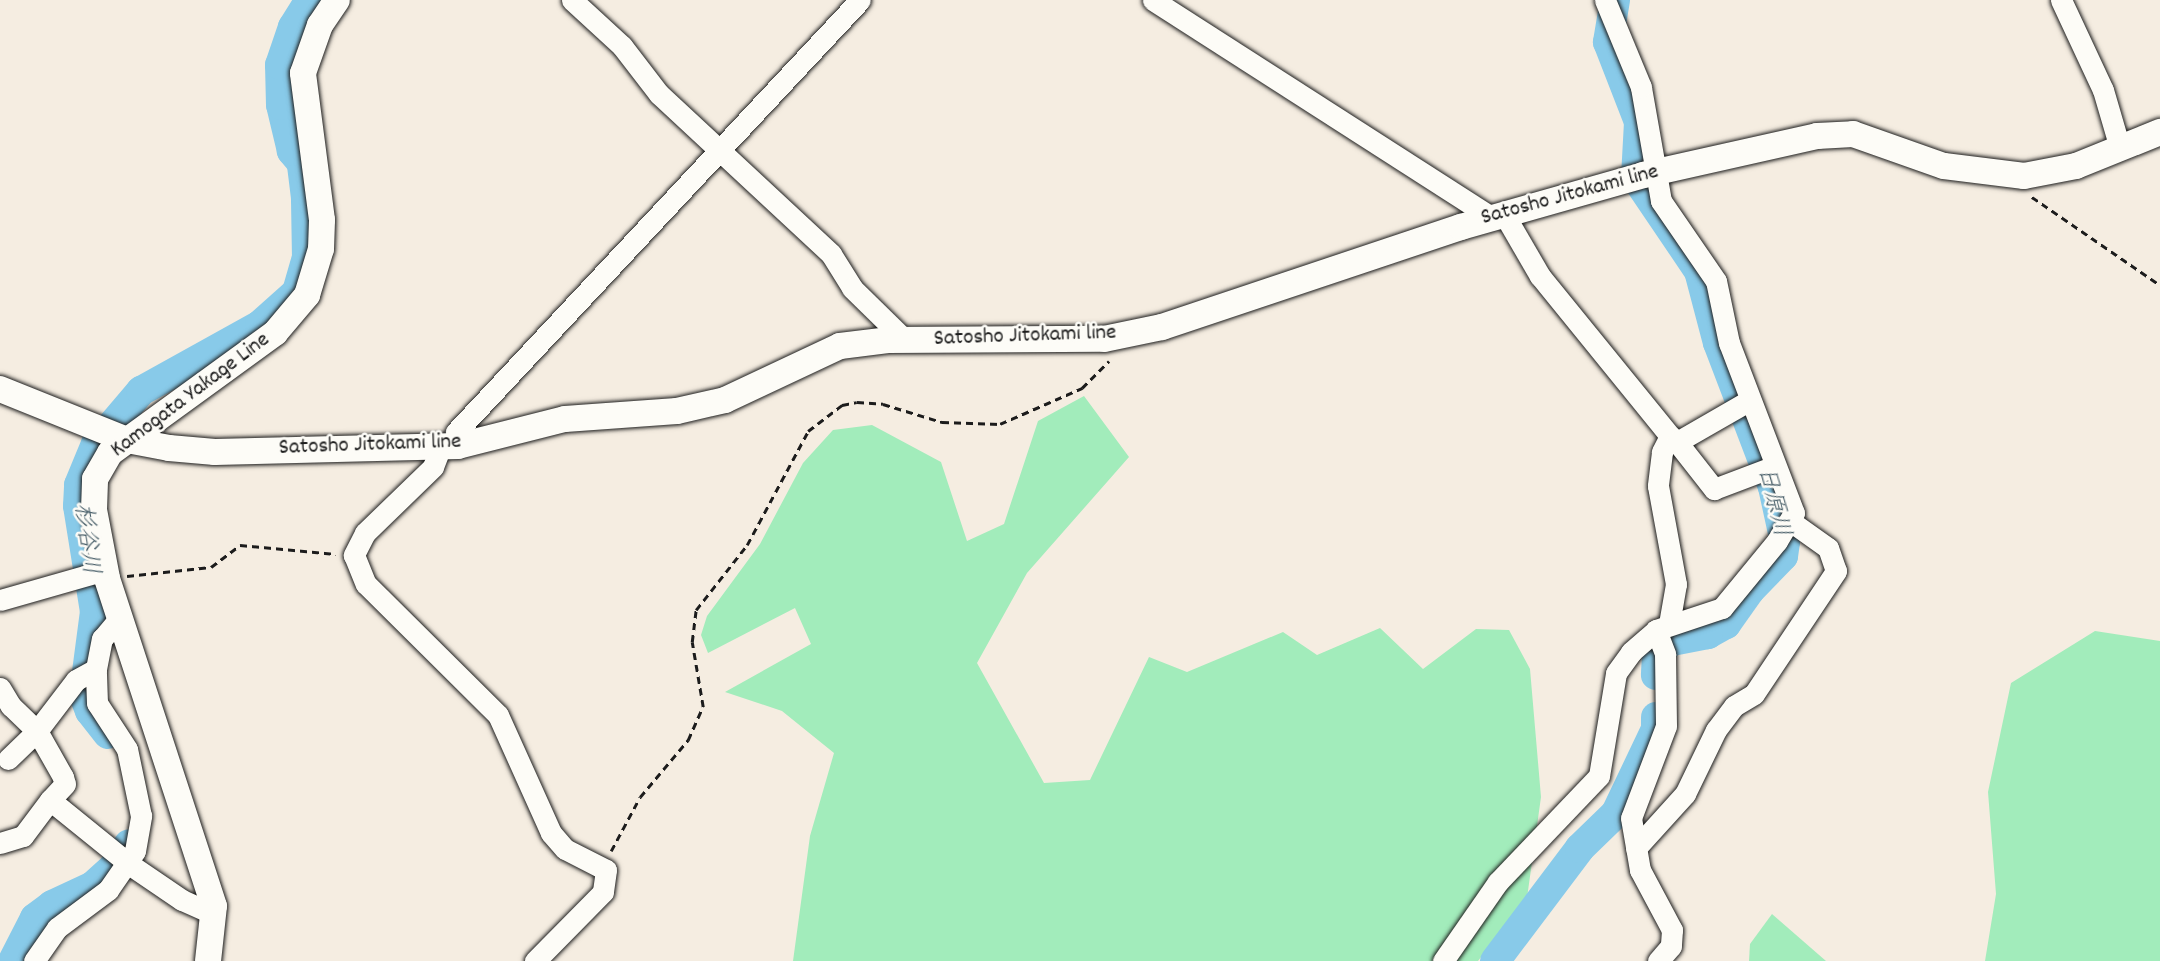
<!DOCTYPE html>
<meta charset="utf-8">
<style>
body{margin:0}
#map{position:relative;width:2160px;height:961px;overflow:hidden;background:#f5ede1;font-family:Dekko,"Klee One",sans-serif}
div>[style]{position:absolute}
.green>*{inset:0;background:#a2ecbb}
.river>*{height:30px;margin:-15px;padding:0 15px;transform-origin:15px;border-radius:15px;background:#88cae9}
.path>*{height:2.5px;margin-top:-1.25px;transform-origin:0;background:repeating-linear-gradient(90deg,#1c1c1c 0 7px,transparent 0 12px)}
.roads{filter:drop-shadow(0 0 2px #1c1c1c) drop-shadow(0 0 2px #1c1c1c)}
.minor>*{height:21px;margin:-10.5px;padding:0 10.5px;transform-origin:10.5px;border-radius:10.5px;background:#fdfcf7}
.major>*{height:26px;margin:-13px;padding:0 13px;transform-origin:13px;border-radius:13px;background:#fdfcf7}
span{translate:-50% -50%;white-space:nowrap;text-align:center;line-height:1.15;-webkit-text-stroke:5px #fdfcf7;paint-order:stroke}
.street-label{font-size:23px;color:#1c1c1c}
.water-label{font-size:24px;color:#425964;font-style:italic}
</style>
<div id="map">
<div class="green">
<div style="clip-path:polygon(1084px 396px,1129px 457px,1027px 573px,977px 663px,1044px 783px,1090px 780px,1149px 657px,1187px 672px,1283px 632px,1317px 655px,1380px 628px,1423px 669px,1476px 629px,1509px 630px,1530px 669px,1541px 797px,1527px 898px,1478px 961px,793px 961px,810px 836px,834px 753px,782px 711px,725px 692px,811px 644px,795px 608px,708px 653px,701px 635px,707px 616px,760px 544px,803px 463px,833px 430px,872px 425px,941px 462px,967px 541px,1004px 524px,1038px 421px)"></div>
<div style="clip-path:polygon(2095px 631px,2160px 641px,2160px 961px,1985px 961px,1996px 894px,1988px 792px,2011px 683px)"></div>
<div style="clip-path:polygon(1772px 914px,1826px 961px,1749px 961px,1750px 944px)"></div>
</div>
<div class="river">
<div style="left:1615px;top:0;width:43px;rotate:99.5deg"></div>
<div style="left:1608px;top:42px;width:86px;rotate:68.8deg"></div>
<div style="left:1639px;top:122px;width:56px;rotate:93.1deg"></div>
<div style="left:1636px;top:178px;width:112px;rotate:55.9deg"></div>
<div style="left:1699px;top:271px;width:74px;rotate:75.2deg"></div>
<div style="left:1718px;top:343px;width:154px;rotate:69.1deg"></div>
<div style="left:1773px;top:487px;width:56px;rotate:77.7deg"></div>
<div style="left:1785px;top:542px;width:14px;rotate:98deg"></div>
<div style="left:1783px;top:556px;width:47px;rotate:134.1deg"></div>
<div style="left:1750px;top:590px;width:42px;rotate:125.2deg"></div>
<div style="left:1726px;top:624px;width:21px;rotate:151deg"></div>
<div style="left:1708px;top:634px;width:38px;rotate:169deg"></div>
<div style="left:1671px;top:641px;width:19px;rotate:137deg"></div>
<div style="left:1657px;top:654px;width:21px;rotate:93deg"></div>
<div style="left:108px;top:734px;width:29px;rotate:-128deg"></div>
<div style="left:90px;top:711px;width:17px;rotate:-111deg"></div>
<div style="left:84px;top:695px;width:84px;rotate:-82.5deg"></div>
<div style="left:95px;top:612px;width:107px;rotate:-99.1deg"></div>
<div style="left:78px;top:506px;width:21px;rotate:-87deg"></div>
<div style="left:79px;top:485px;width:44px;rotate:-67.5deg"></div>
<div style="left:96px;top:444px;width:70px;rotate:-49.7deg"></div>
<div style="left:141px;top:391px;width:136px;rotate:-29deg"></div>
<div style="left:260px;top:325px;width:50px;rotate:-41.7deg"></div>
<div style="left:297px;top:292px;width:35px;rotate:-74deg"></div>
<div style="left:307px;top:258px;width:60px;rotate:-91deg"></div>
<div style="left:306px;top:198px;width:35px;rotate:-97deg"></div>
<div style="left:302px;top:163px;width:16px;rotate:-130deg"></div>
<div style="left:292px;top:151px;width:47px;rotate:-103.4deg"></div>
<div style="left:281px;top:105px;width:40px;rotate:-91.4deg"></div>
<div style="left:280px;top:65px;width:40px;rotate:-71.1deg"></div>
<div style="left:293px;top:27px;width:32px;rotate:-58deg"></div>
<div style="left:13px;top:961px;width:48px;rotate:-62.9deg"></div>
<div style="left:35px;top:918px;width:21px;rotate:-37deg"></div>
<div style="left:52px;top:905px;width:45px;rotate:-24.9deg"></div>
<div style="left:93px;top:886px;width:28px;rotate:-42deg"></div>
<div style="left:114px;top:867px;width:27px;rotate:-57deg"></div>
<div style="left:1495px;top:961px;width:141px;rotate:-53deg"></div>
<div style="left:1580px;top:848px;width:50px;rotate:-44.2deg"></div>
<div style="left:1616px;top:813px;width:93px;rotate:-64.5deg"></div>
<div style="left:1656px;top:729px;width:12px;rotate:-90deg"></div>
</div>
<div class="path">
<div style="left:2032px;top:197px;width:155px;rotate:34.5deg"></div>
<div style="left:127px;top:576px;width:84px;rotate:-6.1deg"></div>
<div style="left:211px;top:567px;width:36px;rotate:-37deg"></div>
<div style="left:240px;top:545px;width:96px;rotate:5.4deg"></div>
<div style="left:611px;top:851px;width:61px;rotate:-61.8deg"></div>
<div style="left:640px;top:797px;width:75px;rotate:-49.9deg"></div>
<div style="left:688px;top:740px;width:36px;rotate:-66deg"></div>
<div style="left:703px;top:707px;width:66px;rotate:-99.6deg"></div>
<div style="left:692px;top:642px;width:32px;rotate:-83deg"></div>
<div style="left:696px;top:610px;width:83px;rotate:-51.9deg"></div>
<div style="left:747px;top:545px;width:129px;rotate:-61.8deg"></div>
<div style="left:808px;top:431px;width:43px;rotate:-37.4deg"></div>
<div style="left:842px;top:405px;width:15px;rotate:-11deg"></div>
<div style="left:857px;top:402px;width:26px;rotate:4deg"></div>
<div style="left:883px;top:404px;width:62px;rotate:17deg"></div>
<div style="left:942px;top:422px;width:58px;rotate:2deg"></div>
<div style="left:1000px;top:424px;width:90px;rotate:-23.7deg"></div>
<div style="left:1082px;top:388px;width:38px;rotate:-45deg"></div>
</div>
<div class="roads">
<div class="minor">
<div style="left:572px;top:0;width:68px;rotate:42.6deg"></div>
<div style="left:622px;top:46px;width:61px;rotate:52.4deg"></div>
<div style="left:659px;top:94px;width:235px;rotate:42.9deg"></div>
<div style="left:831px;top:254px;width:40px;rotate:58deg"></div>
<div style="left:852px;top:288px;width:73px;rotate:44.4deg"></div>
<div style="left:1153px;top:0;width:403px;rotate:32.7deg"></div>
<div style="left:2061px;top:0;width:99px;rotate:65deg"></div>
<div style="left:2103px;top:90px;width:60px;rotate:73.7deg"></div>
<div style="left:1504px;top:214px;width:72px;rotate:59.9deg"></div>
<div style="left:1540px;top:276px;width:206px;rotate:50.9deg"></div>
<div style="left:1670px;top:436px;width:18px;rotate:117deg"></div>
<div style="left:1662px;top:452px;width:34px;rotate:97deg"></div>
<div style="left:1658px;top:486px;width:100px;rotate:79.6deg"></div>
<div style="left:1676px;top:584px;width:41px;rotate:99.9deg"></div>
<div style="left:1670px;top:436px;width:9px;rotate:41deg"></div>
<div style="left:1677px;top:442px;width:84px;rotate:-29.9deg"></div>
<div style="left:1677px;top:442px;width:60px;rotate:51.8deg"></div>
<div style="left:1714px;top:489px;width:65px;rotate:-20.7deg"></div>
<div style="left:441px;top:446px;width:22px;rotate:111deg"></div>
<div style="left:433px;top:467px;width:95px;rotate:135.9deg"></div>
<div style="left:365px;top:533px;width:25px;rotate:117deg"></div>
<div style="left:354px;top:555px;width:31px;rotate:68deg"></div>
<div style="left:366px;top:584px;width:186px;rotate:44.8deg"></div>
<div style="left:498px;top:715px;width:129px;rotate:65.8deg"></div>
<div style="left:551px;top:833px;width:21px;rotate:49deg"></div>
<div style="left:565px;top:849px;width:46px;rotate:27.1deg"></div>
<div style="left:606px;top:870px;width:22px;rotate:98deg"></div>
<div style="left:603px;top:892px;width:97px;rotate:134.6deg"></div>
<div style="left:458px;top:446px;width:14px;rotate:-98deg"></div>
<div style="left:456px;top:432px;width:591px;rotate:-46.92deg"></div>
<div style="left:0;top:600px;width:109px;rotate:-15.9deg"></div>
<div style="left:1656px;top:630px;width:26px;rotate:69deg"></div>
<div style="left:1665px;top:654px;width:72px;rotate:89.2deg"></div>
<div style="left:1666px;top:726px;width:98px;rotate:110.8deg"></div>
<div style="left:1631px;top:818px;width:53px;rotate:80.2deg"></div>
<div style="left:1640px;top:870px;width:68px;rotate:61.9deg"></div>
<div style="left:1672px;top:930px;width:16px;rotate:94deg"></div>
<div style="left:1671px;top:946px;width:20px;rotate:131deg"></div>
<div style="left:0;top:688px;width:21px;rotate:59deg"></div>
<div style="left:11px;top:706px;width:36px;rotate:44deg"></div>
<div style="left:37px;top:731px;width:53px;rotate:60.5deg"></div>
<div style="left:63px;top:777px;width:7px;rotate:74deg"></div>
<div style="left:65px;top:784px;width:22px;rotate:133deg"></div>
<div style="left:8px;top:759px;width:40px;rotate:-44deg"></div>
<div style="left:37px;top:731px;width:64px;rotate:-52.6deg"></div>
<div style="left:76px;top:680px;width:23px;rotate:-29deg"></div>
<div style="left:96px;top:669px;width:31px;rotate:-79deg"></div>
<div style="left:102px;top:639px;width:25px;rotate:-50deg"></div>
<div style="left:0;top:843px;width:24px;rotate:-17deg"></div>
<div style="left:23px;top:836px;width:45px;rotate:-53.1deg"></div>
<div style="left:50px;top:800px;width:102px;rotate:39deg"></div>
<div style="left:129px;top:864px;width:64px;rotate:34.2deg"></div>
<div style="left:182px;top:900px;width:35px;rotate:24deg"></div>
<div style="left:1636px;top:848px;width:73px;rotate:-47.8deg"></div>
<div style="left:1685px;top:794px;width:71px;rotate:-64.2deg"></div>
<div style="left:1716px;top:730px;width:30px;rotate:-53deg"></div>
<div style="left:1734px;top:706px;width:23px;rotate:-31deg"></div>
<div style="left:1754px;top:694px;width:148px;rotate:-56.3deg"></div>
<div style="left:1836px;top:571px;width:24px;rotate:-109deg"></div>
<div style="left:1828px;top:548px;width:47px;rotate:-144.6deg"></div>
<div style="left:34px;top:961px;width:40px;rotate:-55.1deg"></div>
<div style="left:57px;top:928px;width:64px;rotate:-36.7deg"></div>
<div style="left:108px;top:890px;width:47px;rotate:-55.3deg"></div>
<div style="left:135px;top:851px;width:36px;rotate:-80deg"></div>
<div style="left:141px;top:816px;width:68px;rotate:-101.8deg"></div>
<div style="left:127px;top:749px;width:55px;rotate:-123.1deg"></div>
<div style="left:97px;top:703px;width:34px;rotate:-92deg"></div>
<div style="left:1443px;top:961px;width:96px;rotate:-55.2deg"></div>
<div style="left:1498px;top:882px;width:146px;rotate:-46.4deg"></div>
<div style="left:1599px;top:776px;width:104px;rotate:-80.6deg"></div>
<div style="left:1616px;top:673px;width:26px;rotate:-54deg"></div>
<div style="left:1631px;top:652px;width:33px;rotate:-41deg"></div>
<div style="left:1656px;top:630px;width:70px;rotate:-18.4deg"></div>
<div style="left:1722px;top:608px;width:87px;rotate:-50.6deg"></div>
<div style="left:1777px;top:541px;width:33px;rotate:-59deg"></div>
<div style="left:1794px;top:513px;width:182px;rotate:-110.9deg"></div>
<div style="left:1729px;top:343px;width:63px;rotate:-101.8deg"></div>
<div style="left:1716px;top:281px;width:97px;rotate:-124.5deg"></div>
<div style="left:1661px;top:201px;width:116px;rotate:-100deg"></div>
<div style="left:1641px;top:87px;width:94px;rotate:-112.5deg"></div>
</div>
<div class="major">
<div style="left:0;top:389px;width:137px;rotate:21.9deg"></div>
<div style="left:127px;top:440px;width:43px;rotate:10.8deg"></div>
<div style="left:169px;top:448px;width:46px;rotate:5deg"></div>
<div style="left:215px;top:452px;width:243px;rotate:-1.4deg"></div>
<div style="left:458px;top:446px;width:110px;rotate:-14.2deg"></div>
<div style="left:565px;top:419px;width:112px;rotate:-4.1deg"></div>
<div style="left:677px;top:411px;width:49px;rotate:-12.9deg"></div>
<div style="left:725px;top:400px;width:127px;rotate:-25.2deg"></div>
<div style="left:840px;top:346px;width:48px;rotate:-7.1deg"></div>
<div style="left:888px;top:340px;width:216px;rotate:-0.3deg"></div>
<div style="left:1104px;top:339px;width:59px;rotate:-11.7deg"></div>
<div style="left:1162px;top:327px;width:315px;rotate:-18.5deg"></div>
<div style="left:1461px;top:227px;width:189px;rotate:-15.9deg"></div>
<div style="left:1643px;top:175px;width:178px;rotate:-12.6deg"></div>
<div style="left:1817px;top:136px;width:36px;rotate:-3deg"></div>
<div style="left:1853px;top:134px;width:96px;rotate:19.4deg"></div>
<div style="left:1944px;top:166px;width:81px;rotate:7.1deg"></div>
<div style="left:2024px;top:176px;width:53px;rotate:-10.9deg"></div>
<div style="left:2076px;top:166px;width:91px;rotate:-22deg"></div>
<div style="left:208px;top:961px;width:55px;rotate:-83.8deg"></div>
<div style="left:214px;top:906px;width:345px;rotate:-108.1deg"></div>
<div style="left:107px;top:578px;width:69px;rotate:-100.8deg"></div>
<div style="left:94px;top:510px;width:31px;rotate:-88deg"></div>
<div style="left:95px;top:479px;width:30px;rotate:-60deg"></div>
<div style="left:110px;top:453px;width:204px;rotate:-36deg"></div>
<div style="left:275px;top:333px;width:50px;rotate:-49.9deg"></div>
<div style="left:307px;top:295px;width:48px;rotate:-73.1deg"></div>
<div style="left:321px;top:249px;width:29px;rotate:-88deg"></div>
<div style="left:322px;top:220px;width:148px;rotate:-97.4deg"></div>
<div style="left:303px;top:73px;width:51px;rotate:-70.5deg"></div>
<div style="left:320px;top:25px;width:30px;rotate:-56deg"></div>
</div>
</div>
<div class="street-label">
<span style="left:1570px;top:196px;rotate:-15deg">Satosho Jitokami line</span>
<span style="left:1025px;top:337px;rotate:-2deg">Satosho Jitokami line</span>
<span style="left:191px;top:396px;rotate:-37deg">Kamogata Yakage Line</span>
<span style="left:370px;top:446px;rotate:-2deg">Satosho Jitokami line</span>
</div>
<div class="water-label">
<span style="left:1772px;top:502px;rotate:76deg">日原川</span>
<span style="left:85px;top:539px;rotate:83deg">杉谷川</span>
</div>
</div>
